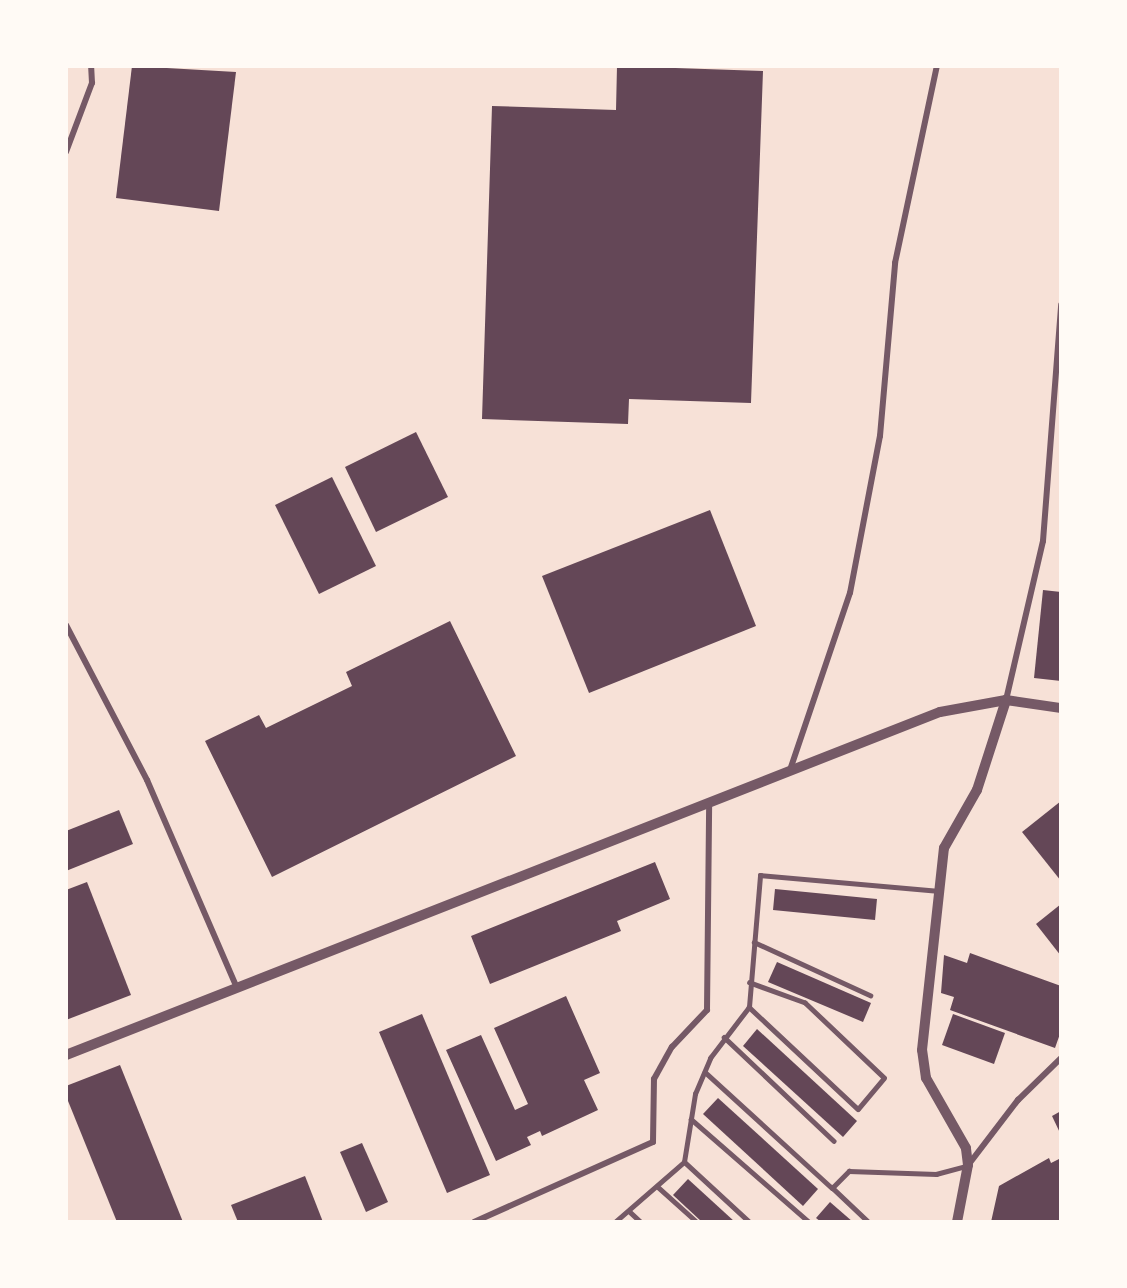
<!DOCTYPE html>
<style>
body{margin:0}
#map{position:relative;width:1127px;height:1288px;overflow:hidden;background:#f7e1d7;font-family:Merriweather,serif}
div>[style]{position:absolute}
.building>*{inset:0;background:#644757}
.service>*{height:4.5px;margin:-2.25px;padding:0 2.25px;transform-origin:2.25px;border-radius:2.25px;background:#755966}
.minor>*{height:6px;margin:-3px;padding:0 3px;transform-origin:3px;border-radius:3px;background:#755966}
.tertiary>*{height:10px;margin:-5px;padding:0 5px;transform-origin:5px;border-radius:5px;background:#755966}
span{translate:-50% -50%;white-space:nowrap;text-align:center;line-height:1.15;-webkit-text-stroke:6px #fffaf5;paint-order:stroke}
.frame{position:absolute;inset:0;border:68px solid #fffaf5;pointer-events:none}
</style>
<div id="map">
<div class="building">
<div style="clip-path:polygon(132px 66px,236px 72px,219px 211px,116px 198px)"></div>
<div style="clip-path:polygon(617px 66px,763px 71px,751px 403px,629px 399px,628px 424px,482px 419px,492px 106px,616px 110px)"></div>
<div style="clip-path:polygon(416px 432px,448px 497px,376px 532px,345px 467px)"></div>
<div style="clip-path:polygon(332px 477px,376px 566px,319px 594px,275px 505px)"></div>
<div style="clip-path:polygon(710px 510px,756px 626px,589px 693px,542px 576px)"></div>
<div style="clip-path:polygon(1043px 590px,1061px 592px,1061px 681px,1034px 678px)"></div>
<div style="clip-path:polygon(450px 621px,516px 756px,272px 877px,205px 741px,259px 715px,266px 728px,352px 686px,346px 672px)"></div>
<div style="clip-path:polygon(1061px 801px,1061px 881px,1022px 832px)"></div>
<div style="clip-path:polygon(119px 810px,133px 844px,66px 871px,66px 831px)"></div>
<div style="clip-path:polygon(655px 862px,670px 899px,617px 921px,621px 931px,490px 984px,471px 936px)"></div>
<div style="clip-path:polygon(87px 882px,131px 995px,66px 1020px,66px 890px)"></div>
<div style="clip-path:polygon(775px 889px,877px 899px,875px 920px,773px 910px)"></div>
<div style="clip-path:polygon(1061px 904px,1061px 956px,1036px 924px)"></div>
<div style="clip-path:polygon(970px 953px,1061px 986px,1061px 1031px,1055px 1048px,950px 1010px,954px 997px,941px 993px,944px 955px,967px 963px)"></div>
<div style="clip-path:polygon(777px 962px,871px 1003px,863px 1022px,768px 982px)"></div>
<div style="clip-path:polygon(566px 996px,600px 1073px,584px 1080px,598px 1110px,542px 1136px,540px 1131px,527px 1137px,531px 1145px,496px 1161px,446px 1050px,481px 1035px,515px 1110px,528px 1104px,494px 1028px)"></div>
<div style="clip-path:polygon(422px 1014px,490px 1175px,447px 1193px,379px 1032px)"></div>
<div style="clip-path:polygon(953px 1014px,1005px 1033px,994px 1064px,942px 1045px)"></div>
<div style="clip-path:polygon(757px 1029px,857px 1121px,843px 1137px,743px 1046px)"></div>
<div style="clip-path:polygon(120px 1065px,183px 1222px,117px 1222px,66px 1096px,66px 1086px)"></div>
<div style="clip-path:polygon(718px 1098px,818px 1189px,803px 1206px,703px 1114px)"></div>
<div style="clip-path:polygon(1061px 1111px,1061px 1135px,1052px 1116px)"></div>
<div style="clip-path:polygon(362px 1143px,388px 1202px,366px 1212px,340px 1152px)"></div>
<div style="clip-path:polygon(1049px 1158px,1051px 1163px,1061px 1158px,1061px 1222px,991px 1222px,999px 1186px)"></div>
<div style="clip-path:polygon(305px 1176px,323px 1222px,238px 1222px,231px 1205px)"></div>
<div style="clip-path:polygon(688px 1179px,735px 1222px,702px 1222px,673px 1195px)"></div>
<div style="clip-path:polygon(830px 1202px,853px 1222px,821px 1222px,816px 1218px)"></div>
</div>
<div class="service">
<div style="left:754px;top:942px;width:128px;rotate:24.6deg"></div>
<div style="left:749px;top:1007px;width:132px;rotate:-85.2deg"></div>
<div style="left:760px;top:875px;width:180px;rotate:5.1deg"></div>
<div style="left:724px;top:1037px;width:151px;rotate:43.4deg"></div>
<div style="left:705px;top:1072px;width:172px;rotate:42.4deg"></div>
<div style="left:691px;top:1119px;width:157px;rotate:41.1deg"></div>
<div style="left:658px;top:1187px;width:52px;rotate:41.9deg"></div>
<div style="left:629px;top:1211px;width:16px;rotate:43deg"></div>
<div style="left:615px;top:1222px;width:91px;rotate:-41deg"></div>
<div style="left:749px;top:1222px;width:88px;rotate:-137.3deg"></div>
<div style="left:684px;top:1162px;width:69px;rotate:-80.8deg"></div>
<div style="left:695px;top:1094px;width:39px;rotate:-67deg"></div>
<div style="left:710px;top:1058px;width:64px;rotate:-52.6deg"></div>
<div style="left:749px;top:1007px;width:149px;rotate:43.1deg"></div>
<div style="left:858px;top:1109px;width:40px;rotate:-50deg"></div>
<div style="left:884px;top:1078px;width:109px;rotate:-136.5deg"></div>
<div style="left:805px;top:1003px;width:59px;rotate:-160deg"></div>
<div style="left:868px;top:1222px;width:50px;rotate:-136.6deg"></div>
<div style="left:832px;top:1188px;width:24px;rotate:-45deg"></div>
<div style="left:849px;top:1171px;width:87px;rotate:2deg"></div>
<div style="left:936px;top:1174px;width:31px;rotate:-15deg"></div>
</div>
<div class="minor">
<div style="left:66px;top:152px;width:74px;rotate:-69.4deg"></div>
<div style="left:92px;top:83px;width:17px;rotate:-93deg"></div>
<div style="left:66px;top:625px;width:175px;rotate:62.4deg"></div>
<div style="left:147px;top:780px;width:227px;rotate:66.6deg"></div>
<div style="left:1006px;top:700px;width:163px;rotate:-76.9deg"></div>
<div style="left:1043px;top:541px;width:237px;rotate:-85.6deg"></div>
<div style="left:790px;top:770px;width:187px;rotate:-71.3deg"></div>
<div style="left:850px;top:593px;width:160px;rotate:-79.2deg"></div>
<div style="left:880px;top:436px;width:174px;rotate:-85deg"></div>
<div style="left:895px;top:263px;width:201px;rotate:-78deg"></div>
<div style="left:969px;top:1164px;width:81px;rotate:-52.6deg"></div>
<div style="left:1018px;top:1100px;width:60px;rotate:-44.3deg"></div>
<div style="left:474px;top:1222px;width:196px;rotate:-24.1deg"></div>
<div style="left:653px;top:1142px;width:63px;rotate:-89.1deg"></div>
<div style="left:654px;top:1079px;width:37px;rotate:-61deg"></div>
<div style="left:672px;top:1047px;width:51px;rotate:-46.6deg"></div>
<div style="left:707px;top:1010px;width:207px;rotate:-89.4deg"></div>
</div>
<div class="tertiary">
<div style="left:66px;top:1055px;width:939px;rotate:-21.43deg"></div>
<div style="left:940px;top:712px;width:67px;rotate:-10.3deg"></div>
<div style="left:1006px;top:700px;width:56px;rotate:8.3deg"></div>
<div style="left:957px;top:1222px;width:58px;rotate:-79.1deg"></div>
<div style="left:968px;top:1165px;width:17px;rotate:-97deg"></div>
<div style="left:966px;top:1148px;width:81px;rotate:-119.7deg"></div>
<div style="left:926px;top:1078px;width:28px;rotate:-98deg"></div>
<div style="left:922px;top:1050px;width:203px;rotate:-83.8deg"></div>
<div style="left:944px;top:848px;width:67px;rotate:-60.4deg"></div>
<div style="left:977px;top:790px;width:95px;rotate:-72.1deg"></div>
</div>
<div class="frame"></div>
</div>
